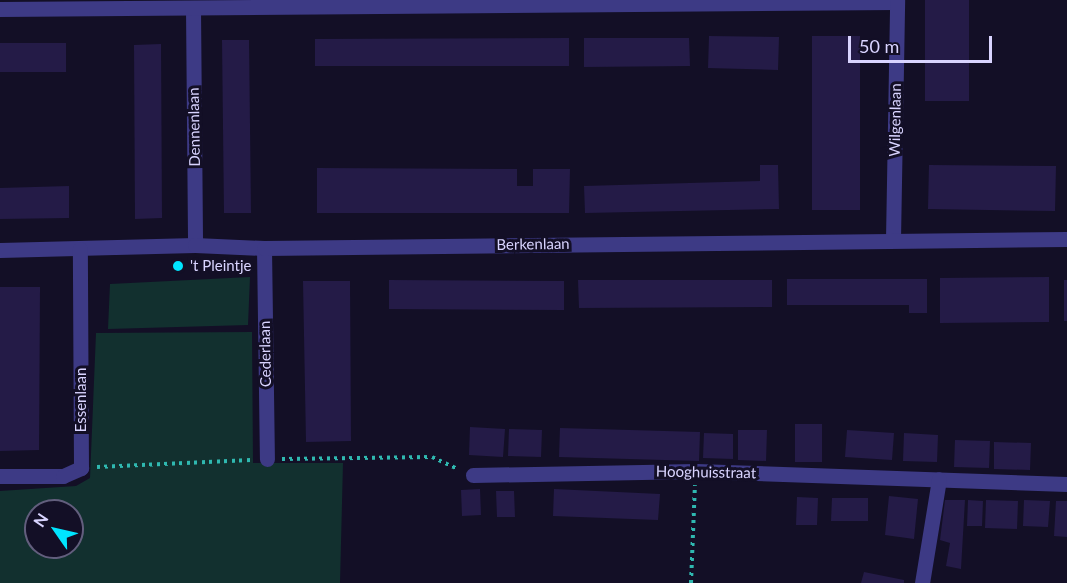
<!DOCTYPE html>
<style>
body{margin:0}
#map{position:relative;width:1067px;height:583px;overflow:hidden;background:#130f26;font-family:Lato,sans-serif}
div>[style]{position:absolute}
.green>*{inset:0;background:#12302f}
.building>*{inset:0;background:#241b47}
.path>*{height:4px;margin-top:-2px;transform-origin:0;background:repeating-linear-gradient(90deg,#2fb8b0 0 3px,transparent 0 7.5px)}
.street>*{height:15px;margin:-7.5px;padding:0 7.5px;transform-origin:7.5px;border-radius:7.5px;background:#3d3a85}
.dots>*{width:16px;height:16px;translate:-50% -50%;box-sizing:border-box;border:3px solid #130f26;border-radius:50%}
span{translate:-50% -50%;white-space:nowrap;text-align:center;line-height:1.15;-webkit-text-stroke:6px #130f26;paint-order:stroke}
.street-label{font-size:15px;color:#d9d4ff}
.poi-label{font-size:15px;color:#d9d4ff}
.left{translate:0 -50%;text-align:left}
.north{position:absolute;left:24px;top:499px;width:60px;height:60px;box-sizing:border-box;background:#130f26;border:2px solid #625e7d;border-radius:50%;rotate:304deg;font-size:16px;font-weight:700;line-height:24px;text-align:center;color:#d9d4ff}
.north::after{content:'';display:block;margin:auto;width:21px;height:27px;background:#00e5ff;clip-path:polygon(50% 0,100% 100%,50% 72%,0 100%)}
.scale{position:absolute;left:848px;top:36px;width:144px;height:27px;box-sizing:border-box;border:3px solid #d9d4ff;border-top:0;padding-left:8px;font-size:18px;line-height:21px;white-space:nowrap;color:#d9d4ff;-webkit-text-stroke:4px #130f26;paint-order:stroke}
</style>
<div id="map">
<div class="green">
<div style="clip-path:polygon(250px 277px,248px 325px,108px 329px,110px 284px)"></div>
<div style="clip-path:polygon(evenodd,252px 332px,253px 463px,343px 463px,340px 583px,0 583px,0 491px,76px 486px,90px 478px,96px 333px,252px 332px,36px 511px,72px 511px,72px 547px,36px 547px,36px 511px)"></div>
</div>
<div class="building">
<div style="clip-path:polygon(925px 0,969px 0,969px 101px,925px 101px)"></div>
<div style="clip-path:polygon(709px 36px,779px 37px,778px 70px,708px 68px)"></div>
<div style="clip-path:polygon(812px 36px,860px 36px,860px 210px,812px 210px)"></div>
<div style="clip-path:polygon(569px 38px,569px 66px,315px 66px,315px 39px)"></div>
<div style="clip-path:polygon(584px 38px,689px 38px,690px 66px,584px 67px)"></div>
<div style="clip-path:polygon(222px 40px,249px 40px,251px 213px,224px 213px)"></div>
<div style="clip-path:polygon(0 43px,66px 43px,66px 72px,0 72px)"></div>
<div style="clip-path:polygon(161px 44px,162px 218px,135px 219px,134px 45px)"></div>
<div style="clip-path:polygon(760px 165px,778px 165px,779px 209px,585px 213px,584px 186px,760px 181px)"></div>
<div style="clip-path:polygon(929px 165px,1056px 166px,1055px 211px,928px 209px)"></div>
<div style="clip-path:polygon(317px 168px,517px 169px,517px 186px,533px 186px,533px 169px,570px 169px,569px 213px,317px 213px)"></div>
<div style="clip-path:polygon(69px 186px,69px 218px,0 219px,0 188px)"></div>
<div style="clip-path:polygon(1049px 277px,1049px 322px,940px 323px,940px 278px)"></div>
<div style="clip-path:polygon(787px 279px,927px 279px,927px 313px,909px 313px,909px 305px,787px 305px)"></div>
<div style="clip-path:polygon(389px 280px,564px 281px,564px 310px,389px 309px)"></div>
<div style="clip-path:polygon(578px 280px,772px 280px,772px 307px,579px 308px)"></div>
<div style="clip-path:polygon(1064px 280px,1067px 280px,1067px 321px,1064px 321px)"></div>
<div style="clip-path:polygon(303px 281px,350px 281px,351px 441px,306px 442px)"></div>
<div style="clip-path:polygon(0 287px,40px 287px,39px 450px,0 451px)"></div>
<div style="clip-path:polygon(795px 424px,822px 424px,822px 462px,795px 462px)"></div>
<div style="clip-path:polygon(470px 427px,505px 429px,503px 457px,469px 455px)"></div>
<div style="clip-path:polygon(560px 428px,700px 432px,699px 461px,559px 457px)"></div>
<div style="clip-path:polygon(509px 429px,542px 430px,541px 457px,508px 456px)"></div>
<div style="clip-path:polygon(738px 430px,767px 430px,766px 461px,738px 460px)"></div>
<div style="clip-path:polygon(847px 430px,894px 433px,892px 460px,845px 457px)"></div>
<div style="clip-path:polygon(704px 433px,733px 434px,733px 459px,703px 458px)"></div>
<div style="clip-path:polygon(904px 433px,938px 435px,937px 462px,903px 461px)"></div>
<div style="clip-path:polygon(955px 440px,990px 441px,989px 468px,954px 467px)"></div>
<div style="clip-path:polygon(994px 442px,1031px 443px,1030px 470px,994px 469px)"></div>
<div style="clip-path:polygon(480px 489px,481px 515px,462px 516px,461px 490px)"></div>
<div style="clip-path:polygon(554px 489px,660px 494px,658px 520px,553px 516px)"></div>
<div style="clip-path:polygon(496px 491px,514px 491px,515px 517px,497px 517px)"></div>
<div style="clip-path:polygon(889px 496px,918px 499px,914px 539px,885px 535px)"></div>
<div style="clip-path:polygon(797px 497px,818px 498px,817px 525px,796px 525px)"></div>
<div style="clip-path:polygon(832px 498px,868px 498px,868px 521px,831px 521px)"></div>
<div style="clip-path:polygon(945px 500px,965px 500px,961px 569px,946px 566px,950px 543px,940px 540px)"></div>
<div style="clip-path:polygon(968px 500px,983px 501px,982px 526px,967px 526px)"></div>
<div style="clip-path:polygon(986px 500px,1018px 501px,1017px 529px,985px 528px)"></div>
<div style="clip-path:polygon(1024px 500px,1050px 501px,1048px 527px,1023px 526px)"></div>
<div style="clip-path:polygon(1056px 501px,1067px 501px,1067px 537px,1054px 536px)"></div>
<div style="clip-path:polygon(864px 572px,904px 580px,904px 583px,861px 583px)"></div>
</div>
<div class="path">
<div style="left:282px;top:459px;width:150px;rotate:-0.8deg"></div>
<div style="left:432px;top:457px;width:29px;rotate:25deg"></div>
<div style="left:97px;top:467px;width:154px;rotate:-2.6deg"></div>
<div style="left:691px;top:583px;width:98px;rotate:-87.7deg"></div>
</div>
<div class="street">
<div style="left:193px;top:8px;width:237px;rotate:89.5deg"></div>
<div style="left:0;top:9px;width:897px;rotate:-0.45deg"></div>
<div style="left:893px;top:239px;width:239px;rotate:-89deg"></div>
<div style="left:264px;top:248px;width:211px;rotate:89.2deg"></div>
<div style="left:0;top:250px;width:195px;rotate:-1.5deg"></div>
<div style="left:195px;top:245px;width:69px;rotate:2.5deg"></div>
<div style="left:264px;top:248px;width:803px;rotate:-0.64deg"></div>
<div style="left:473px;top:475px;width:223px;rotate:-1deg"></div>
<div style="left:696px;top:471px;width:371px;rotate:2deg"></div>
<div style="left:0;top:476px;width:63px"></div>
<div style="left:63px;top:476px;width:20px;rotate:-24deg"></div>
<div style="left:81px;top:468px;width:219px;rotate:-90.3deg"></div>
<div style="left:922px;top:583px;width:105px;rotate:-80.7deg"></div>
</div>
<div class="dots">
<div style="left:178px;top:266px;background:#00e5ff"></div>
</div>
<div class="street-label">
<span style="left:895px;top:120px;rotate:-89deg">Wilgenlaan</span>
<span style="left:194px;top:127px;rotate:-91deg">Dennenlaan</span>
<span style="left:533px;top:244px;rotate:-1deg">Berkenlaan</span>
<span style="left:265px;top:354px;rotate:-91deg">Cederlaan</span>
<span style="left:81px;top:400px;rotate:-90deg">Essenlaan</span>
<span style="left:706px;top:472px;rotate:1deg">Hooghuisstraat</span>
</div>
<div class="poi-label">
<span class="left" style="left:190px;top:266px">'t Pleintje</span>
</div>
<div class="north">N</div>
<div class="scale">50 m</div>
</div>
